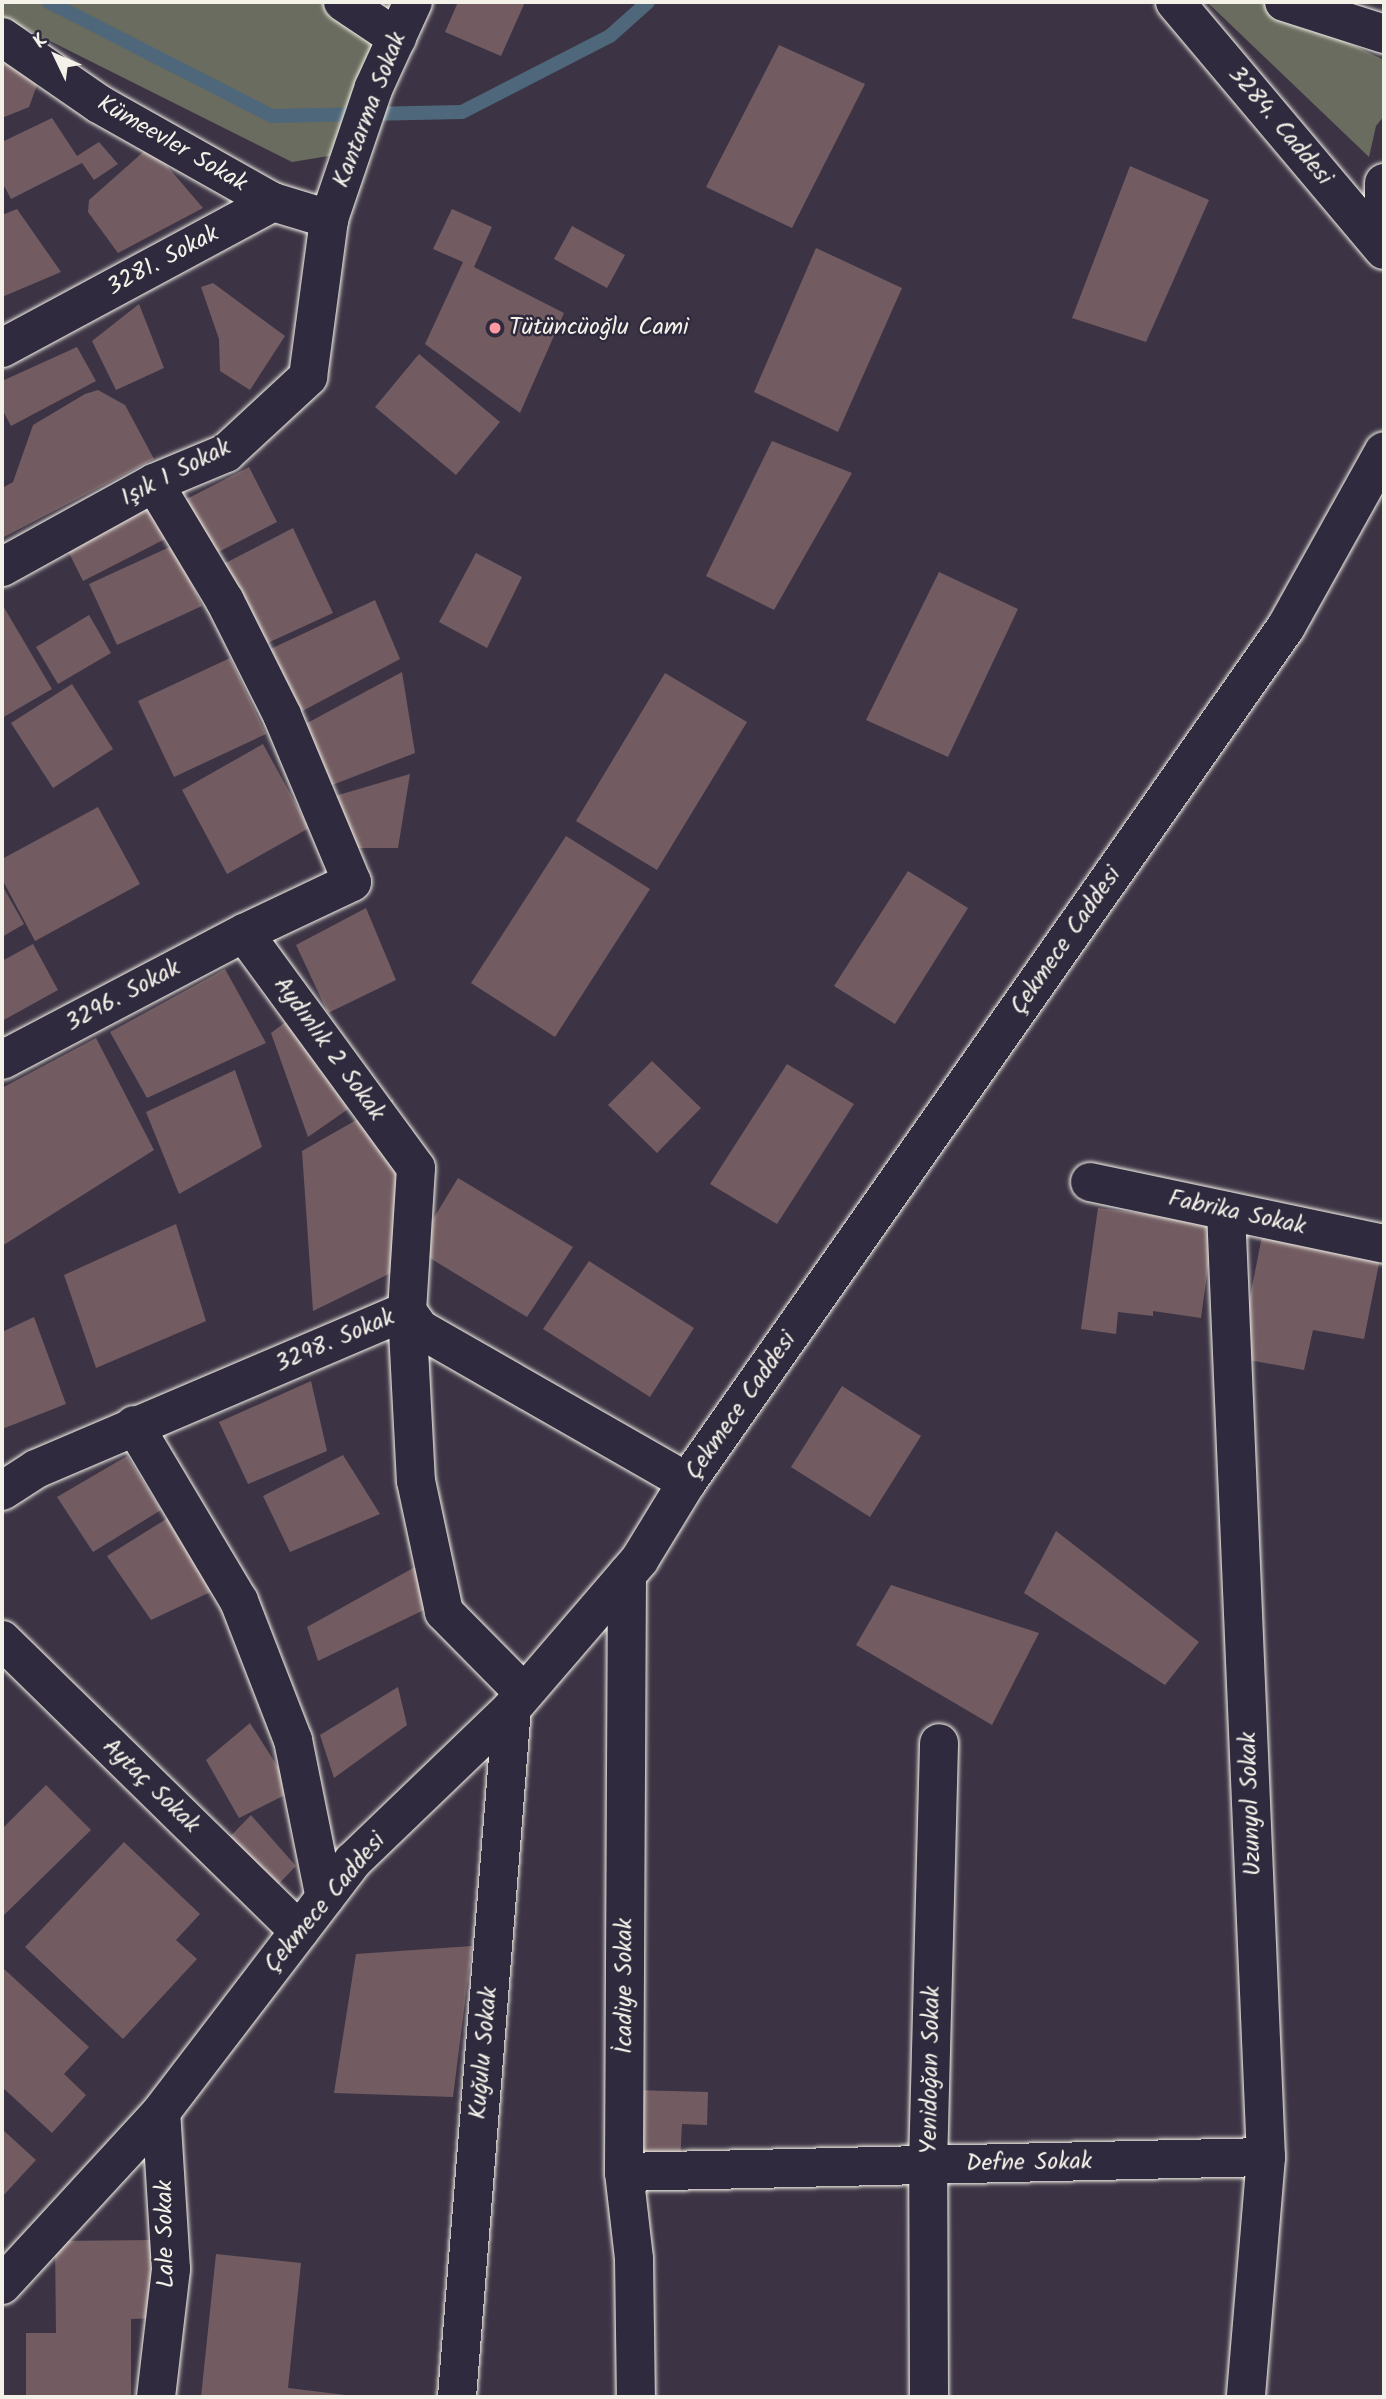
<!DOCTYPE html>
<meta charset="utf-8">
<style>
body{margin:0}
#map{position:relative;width:1386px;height:2399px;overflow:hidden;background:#3c3444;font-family:Kalam,sans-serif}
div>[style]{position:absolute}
.green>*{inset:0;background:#696c5e}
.stream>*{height:14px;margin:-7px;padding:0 7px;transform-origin:7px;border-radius:7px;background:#4f677a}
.building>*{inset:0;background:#725c61}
.roads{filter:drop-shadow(0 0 2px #f4f1e8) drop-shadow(0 0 2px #f4f1e8)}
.minor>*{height:38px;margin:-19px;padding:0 19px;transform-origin:19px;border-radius:19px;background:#2f2a3d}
.secondary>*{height:38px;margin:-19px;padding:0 19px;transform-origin:19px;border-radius:19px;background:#2f2a3d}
.dots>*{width:19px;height:19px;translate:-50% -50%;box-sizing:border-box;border:4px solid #2f2a3d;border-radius:50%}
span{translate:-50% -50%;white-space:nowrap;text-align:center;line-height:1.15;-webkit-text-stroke:5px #2f2a3d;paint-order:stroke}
.street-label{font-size:24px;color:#f4f1e8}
.poi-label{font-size:24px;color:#f4f1e8}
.left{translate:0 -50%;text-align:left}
.frame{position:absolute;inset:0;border:4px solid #f4f1e8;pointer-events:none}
.north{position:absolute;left:21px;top:21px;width:70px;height:70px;-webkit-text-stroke:5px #2f2a3d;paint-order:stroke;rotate:314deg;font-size:19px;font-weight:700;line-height:28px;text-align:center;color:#f4f1e8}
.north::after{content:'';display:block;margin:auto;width:24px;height:32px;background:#f4f1e8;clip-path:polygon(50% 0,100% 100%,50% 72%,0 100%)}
</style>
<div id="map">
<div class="green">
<div style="clip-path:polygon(2px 2px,398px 2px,335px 155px,292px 162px,2px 17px)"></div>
<div style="clip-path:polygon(1207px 2px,1263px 2px,1384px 60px,1384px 116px,1376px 126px,1369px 157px)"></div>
</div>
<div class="stream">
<div style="left:49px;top:2px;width:250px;rotate:27.1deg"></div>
<div style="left:272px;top:116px;width:190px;rotate:-1.2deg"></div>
<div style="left:462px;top:112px;width:166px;rotate:-27.2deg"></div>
<div style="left:610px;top:36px;width:51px;rotate:-41.8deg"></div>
</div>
<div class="building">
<div style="clip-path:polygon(458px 2px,525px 2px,501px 56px,445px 32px)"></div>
<div style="clip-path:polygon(779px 45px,865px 84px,792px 228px,706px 187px)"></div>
<div style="clip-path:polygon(2px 51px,37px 85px,29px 107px,2px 118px)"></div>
<div style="clip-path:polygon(52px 118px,77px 156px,99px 142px,118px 164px,94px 180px,82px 163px,11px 199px,2px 182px,2px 142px)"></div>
<div style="clip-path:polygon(150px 146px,203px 208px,118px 253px,88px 212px,89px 200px)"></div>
<div style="clip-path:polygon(1130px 166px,1209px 200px,1146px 342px,1072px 318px)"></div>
<div style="clip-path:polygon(17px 209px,61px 272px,2px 297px,2px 215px)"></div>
<div style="clip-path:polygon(452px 209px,492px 227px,474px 267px,564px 313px,520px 413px,425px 344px,463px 262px,433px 249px)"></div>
<div style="clip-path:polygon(572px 226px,625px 255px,607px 288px,554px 259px)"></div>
<div style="clip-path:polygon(816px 248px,902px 288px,838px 432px,754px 392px)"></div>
<div style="clip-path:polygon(213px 283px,285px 336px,250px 390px,220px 371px,219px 339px,201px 287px)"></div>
<div style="clip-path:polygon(139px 304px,164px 368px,116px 390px,92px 341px)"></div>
<div style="clip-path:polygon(77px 347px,96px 381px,11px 426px,2px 409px,2px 381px)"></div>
<div style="clip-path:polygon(419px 354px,500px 422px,456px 475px,375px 407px)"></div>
<div style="clip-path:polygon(98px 390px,125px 405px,154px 459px,2px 538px,2px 488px,13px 482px,33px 425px,85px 394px)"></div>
<div style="clip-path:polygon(772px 441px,852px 473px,774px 610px,706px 576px)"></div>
<div style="clip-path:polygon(249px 467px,277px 522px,201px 561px,173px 506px)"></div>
<div style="clip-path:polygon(148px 497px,169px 537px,83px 581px,63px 541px)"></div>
<div style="clip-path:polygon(293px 528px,333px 613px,250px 651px,212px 570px)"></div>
<div style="clip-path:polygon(174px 545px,202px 606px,117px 645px,89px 584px)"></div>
<div style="clip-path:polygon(476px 553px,522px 577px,487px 648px,439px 622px)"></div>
<div style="clip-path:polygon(939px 572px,1018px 609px,948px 757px,866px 720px)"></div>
<div style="clip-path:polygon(375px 600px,400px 659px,293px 716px,262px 653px)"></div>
<div style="clip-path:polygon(2px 604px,52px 689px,2px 718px)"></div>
<div style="clip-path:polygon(89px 615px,111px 653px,58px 684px,36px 647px)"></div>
<div style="clip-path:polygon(230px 658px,266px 734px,174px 777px,138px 701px)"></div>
<div style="clip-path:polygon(402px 672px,415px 753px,327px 787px,298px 728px)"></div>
<div style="clip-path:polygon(665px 673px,747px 722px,657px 870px,576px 821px)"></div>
<div style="clip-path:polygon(72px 684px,113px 749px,53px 788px,11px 723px)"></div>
<div style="clip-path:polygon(263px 744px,309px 828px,227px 874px,182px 790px)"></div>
<div style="clip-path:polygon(410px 774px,398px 848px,347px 848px,335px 796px)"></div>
<div style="clip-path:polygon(98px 807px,140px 884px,35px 941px,2px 879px,2px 859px)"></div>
<div style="clip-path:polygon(566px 836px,650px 889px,555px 1037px,471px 983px)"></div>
<div style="clip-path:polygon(908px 871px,968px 908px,895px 1024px,834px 986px)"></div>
<div style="clip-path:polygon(2px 885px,24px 924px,2px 937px)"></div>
<div style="clip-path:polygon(366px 908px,396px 980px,328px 1013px,296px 945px)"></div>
<div style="clip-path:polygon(33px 944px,58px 990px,2px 1021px,2px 961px)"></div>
<div style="clip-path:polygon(225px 969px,266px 1043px,147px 1098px,110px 1032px)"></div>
<div style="clip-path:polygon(308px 1005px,361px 1100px,308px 1137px,271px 1033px)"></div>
<div style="clip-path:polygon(96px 1038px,154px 1150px,2px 1246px,2px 1088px)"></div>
<div style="clip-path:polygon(652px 1061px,701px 1108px,657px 1153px,608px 1105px)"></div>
<div style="clip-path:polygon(787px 1064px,854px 1104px,777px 1224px,710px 1184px)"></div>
<div style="clip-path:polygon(235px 1070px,262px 1147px,179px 1194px,146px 1112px)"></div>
<div style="clip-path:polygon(393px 1099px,399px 1269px,313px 1311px,302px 1151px)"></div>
<div style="clip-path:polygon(458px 1178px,573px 1247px,527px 1317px,415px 1249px)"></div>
<div style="clip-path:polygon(1098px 1208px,1214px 1223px,1201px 1318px,1153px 1311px,1153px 1316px,1118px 1312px,1116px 1334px,1081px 1329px)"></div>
<div style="clip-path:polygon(1265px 1221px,1383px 1243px,1364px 1339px,1313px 1330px,1304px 1370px,1238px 1358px)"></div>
<div style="clip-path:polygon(176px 1224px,206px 1321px,96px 1368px,64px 1275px)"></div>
<div style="clip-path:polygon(589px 1261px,694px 1328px,650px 1397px,543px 1329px)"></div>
<div style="clip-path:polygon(34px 1317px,66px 1404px,2px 1429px,2px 1332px)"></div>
<div style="clip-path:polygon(311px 1381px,327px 1451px,248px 1484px,219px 1422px)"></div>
<div style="clip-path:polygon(842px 1386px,921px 1436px,870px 1517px,791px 1467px)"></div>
<div style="clip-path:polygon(343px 1455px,380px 1514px,290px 1552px,263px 1496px)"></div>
<div style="clip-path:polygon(127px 1456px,161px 1510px,93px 1552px,57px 1497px)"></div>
<div style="clip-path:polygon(179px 1511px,219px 1588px,151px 1620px,107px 1556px)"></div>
<div style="clip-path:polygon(1056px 1531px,1199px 1642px,1165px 1685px,1024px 1593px)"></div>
<div style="clip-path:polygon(424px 1562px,430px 1607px,318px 1661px,307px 1627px)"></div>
<div style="clip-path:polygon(891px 1585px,1039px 1633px,992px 1725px,856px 1645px)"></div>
<div style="clip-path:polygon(398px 1687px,407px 1725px,334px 1778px,320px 1735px)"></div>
<div style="clip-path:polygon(250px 1723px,293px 1791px,239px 1818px,206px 1760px)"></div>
<div style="clip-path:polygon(46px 1785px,91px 1830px,2px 1917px,2px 1829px)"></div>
<div style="clip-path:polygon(251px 1815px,296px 1866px,269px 1894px,220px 1847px)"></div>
<div style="clip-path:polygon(124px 1842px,200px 1914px,176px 1940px,197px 1959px,123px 2039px,25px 1947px)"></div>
<div style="clip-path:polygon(472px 1946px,453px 2097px,334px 2093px,356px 1954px)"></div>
<div style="clip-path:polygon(4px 1969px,89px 2047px,64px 2074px,86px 2095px,52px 2133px,2px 2087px)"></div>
<div style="clip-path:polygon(633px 2090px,708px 2092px,707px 2125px,682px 2124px,680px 2164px,631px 2162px)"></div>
<div style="clip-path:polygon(2px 2129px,36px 2160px,2px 2197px)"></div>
<div style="clip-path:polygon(154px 2240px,155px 2318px,131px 2319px,131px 2397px,26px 2397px,26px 2333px,56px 2333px,55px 2241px)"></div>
<div style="clip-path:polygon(216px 2254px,301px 2263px,288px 2388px,362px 2397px,201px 2397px)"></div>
</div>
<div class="roads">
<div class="minor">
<div style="left:343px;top:2px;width:65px;rotate:33.7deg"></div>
<div style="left:2px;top:37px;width:118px;rotate:34.6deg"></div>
<div style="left:99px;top:104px;width:200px;rotate:29.4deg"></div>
<div style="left:2px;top:348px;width:308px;rotate:-28.3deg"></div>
<div style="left:273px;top:202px;width:59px;rotate:16.9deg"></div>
<div style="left:154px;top:483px;width:138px;rotate:59deg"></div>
<div style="left:225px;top:601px;width:127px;rotate:63.4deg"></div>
<div style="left:282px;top:715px;width:181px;rotate:67.3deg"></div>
<div style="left:352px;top:882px;width:119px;rotate:154.7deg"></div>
<div style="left:244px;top:933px;width:291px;rotate:53.8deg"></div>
<div style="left:416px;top:1168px;width:143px;rotate:93.6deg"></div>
<div style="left:407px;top:1311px;width:170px;rotate:87deg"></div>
<div style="left:416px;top:1481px;width:134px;rotate:77.9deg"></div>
<div style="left:444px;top:1612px;width:114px;rotate:45.4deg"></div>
<div style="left:2px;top:567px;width:174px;rotate:-28.9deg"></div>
<div style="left:154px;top:483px;width:78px;rotate:-22.6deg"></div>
<div style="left:226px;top:453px;width:112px;rotate:-42.8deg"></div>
<div style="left:308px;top:377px;width:159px;rotate:-82.4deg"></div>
<div style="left:329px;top:219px;width:139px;rotate:-71.2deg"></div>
<div style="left:374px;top:87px;width:94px;rotate:-65.4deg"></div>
<div style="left:2px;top:1060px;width:273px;rotate:-27.7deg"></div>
<div style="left:1090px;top:1182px;width:300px;rotate:11.9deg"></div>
<div style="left:1226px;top:1211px;width:947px;rotate:87.58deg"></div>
<div style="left:1266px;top:2157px;width:241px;rotate:94.8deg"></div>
<div style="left:134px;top:1425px;width:205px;rotate:59.2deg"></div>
<div style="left:239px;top:1601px;width:149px;rotate:68.8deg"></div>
<div style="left:293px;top:1740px;width:161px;rotate:78.6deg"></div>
<div style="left:2px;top:1491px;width:40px;rotate:-32.9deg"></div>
<div style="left:36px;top:1469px;width:403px;rotate:-23.1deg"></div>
<div style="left:407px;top:1311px;width:22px;rotate:54deg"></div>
<div style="left:420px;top:1329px;width:308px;rotate:29.8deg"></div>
<div style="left:627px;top:1574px;width:598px;rotate:90.29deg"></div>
<div style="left:624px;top:2172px;width:88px;rotate:83.4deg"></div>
<div style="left:634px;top:2259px;width:138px;rotate:89.2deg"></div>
<div style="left:2px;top:1640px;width:416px;rotate:44.4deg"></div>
<div style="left:624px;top:2172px;width:642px;rotate:-1.34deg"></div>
<div style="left:156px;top:2397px;width:129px;rotate:-83.3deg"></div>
<div style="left:171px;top:2269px;width:157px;rotate:-93.6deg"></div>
<div style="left:457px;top:2397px;width:691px;rotate:-85.44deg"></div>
<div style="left:929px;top:2397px;width:232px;rotate:-90.2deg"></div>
<div style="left:928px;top:2165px;width:422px;rotate:-88.5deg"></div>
</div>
<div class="secondary">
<div style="left:1175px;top:2px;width:324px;rotate:49.9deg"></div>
<div style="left:1284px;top:2px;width:105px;rotate:17.7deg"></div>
<div style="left:1384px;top:183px;width:45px;rotate:90deg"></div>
<div style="left:2px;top:2285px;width:235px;rotate:-47.4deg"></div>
<div style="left:161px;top:2112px;width:316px;rotate:-52.6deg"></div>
<div style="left:353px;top:1861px;width:221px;rotate:-43.9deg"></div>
<div style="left:512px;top:1708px;width:196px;rotate:-49.3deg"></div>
<div style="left:640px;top:1559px;width:90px;rotate:-58.6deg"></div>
<div style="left:687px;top:1482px;width:1044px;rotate:-54.99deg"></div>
<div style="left:1286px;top:627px;width:201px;rotate:-60.9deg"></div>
</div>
</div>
<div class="dots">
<div style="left:495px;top:328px;background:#ff9aa2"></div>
</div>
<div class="street-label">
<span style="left:370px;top:110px;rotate:-69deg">Kantarma Sokak</span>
<span style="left:1280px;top:126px;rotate:50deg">3284. Caddesi</span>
<span style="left:172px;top:144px;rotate:30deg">Kümeevler Sokak</span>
<span style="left:163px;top:261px;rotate:-28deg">3281. Sokak</span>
<span style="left:176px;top:473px;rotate:-27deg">Işık 1 Sokak</span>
<span style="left:1066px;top:941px;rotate:-55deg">Çekmece Caddesi</span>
<span style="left:123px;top:996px;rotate:-28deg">3296. Sokak</span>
<span style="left:329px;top:1049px;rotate:54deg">Aydınlık 2 Sokak</span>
<span style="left:1237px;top:1213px;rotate:12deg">Fabrika Sokak</span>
<span style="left:335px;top:1341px;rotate:-23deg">3298. Sokak</span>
<span style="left:741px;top:1406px;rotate:-55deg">Çekmece Caddesi</span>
<span style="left:151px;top:1786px;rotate:44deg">Aytaç Sokak</span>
<span style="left:1251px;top:1804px;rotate:-92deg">Uzunyol Sokak</span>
<span style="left:325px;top:1903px;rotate:-50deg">Çekmece Caddesi</span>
<span style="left:625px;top:1986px;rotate:-90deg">İcadiye Sokak</span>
<span style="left:484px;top:2053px;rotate:-85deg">Kuğulu Sokak</span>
<span style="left:931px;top:2070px;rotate:-89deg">Yenidoğan Sokak</span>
<span style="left:1029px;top:2163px;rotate:-1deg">Defne Sokak</span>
<span style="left:166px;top:2234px;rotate:-91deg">Lale Sokak</span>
</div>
<div class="poi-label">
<span class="left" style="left:509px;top:328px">Tütüncüoğlu Cami</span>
</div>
<div class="frame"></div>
<div class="north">K</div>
</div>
